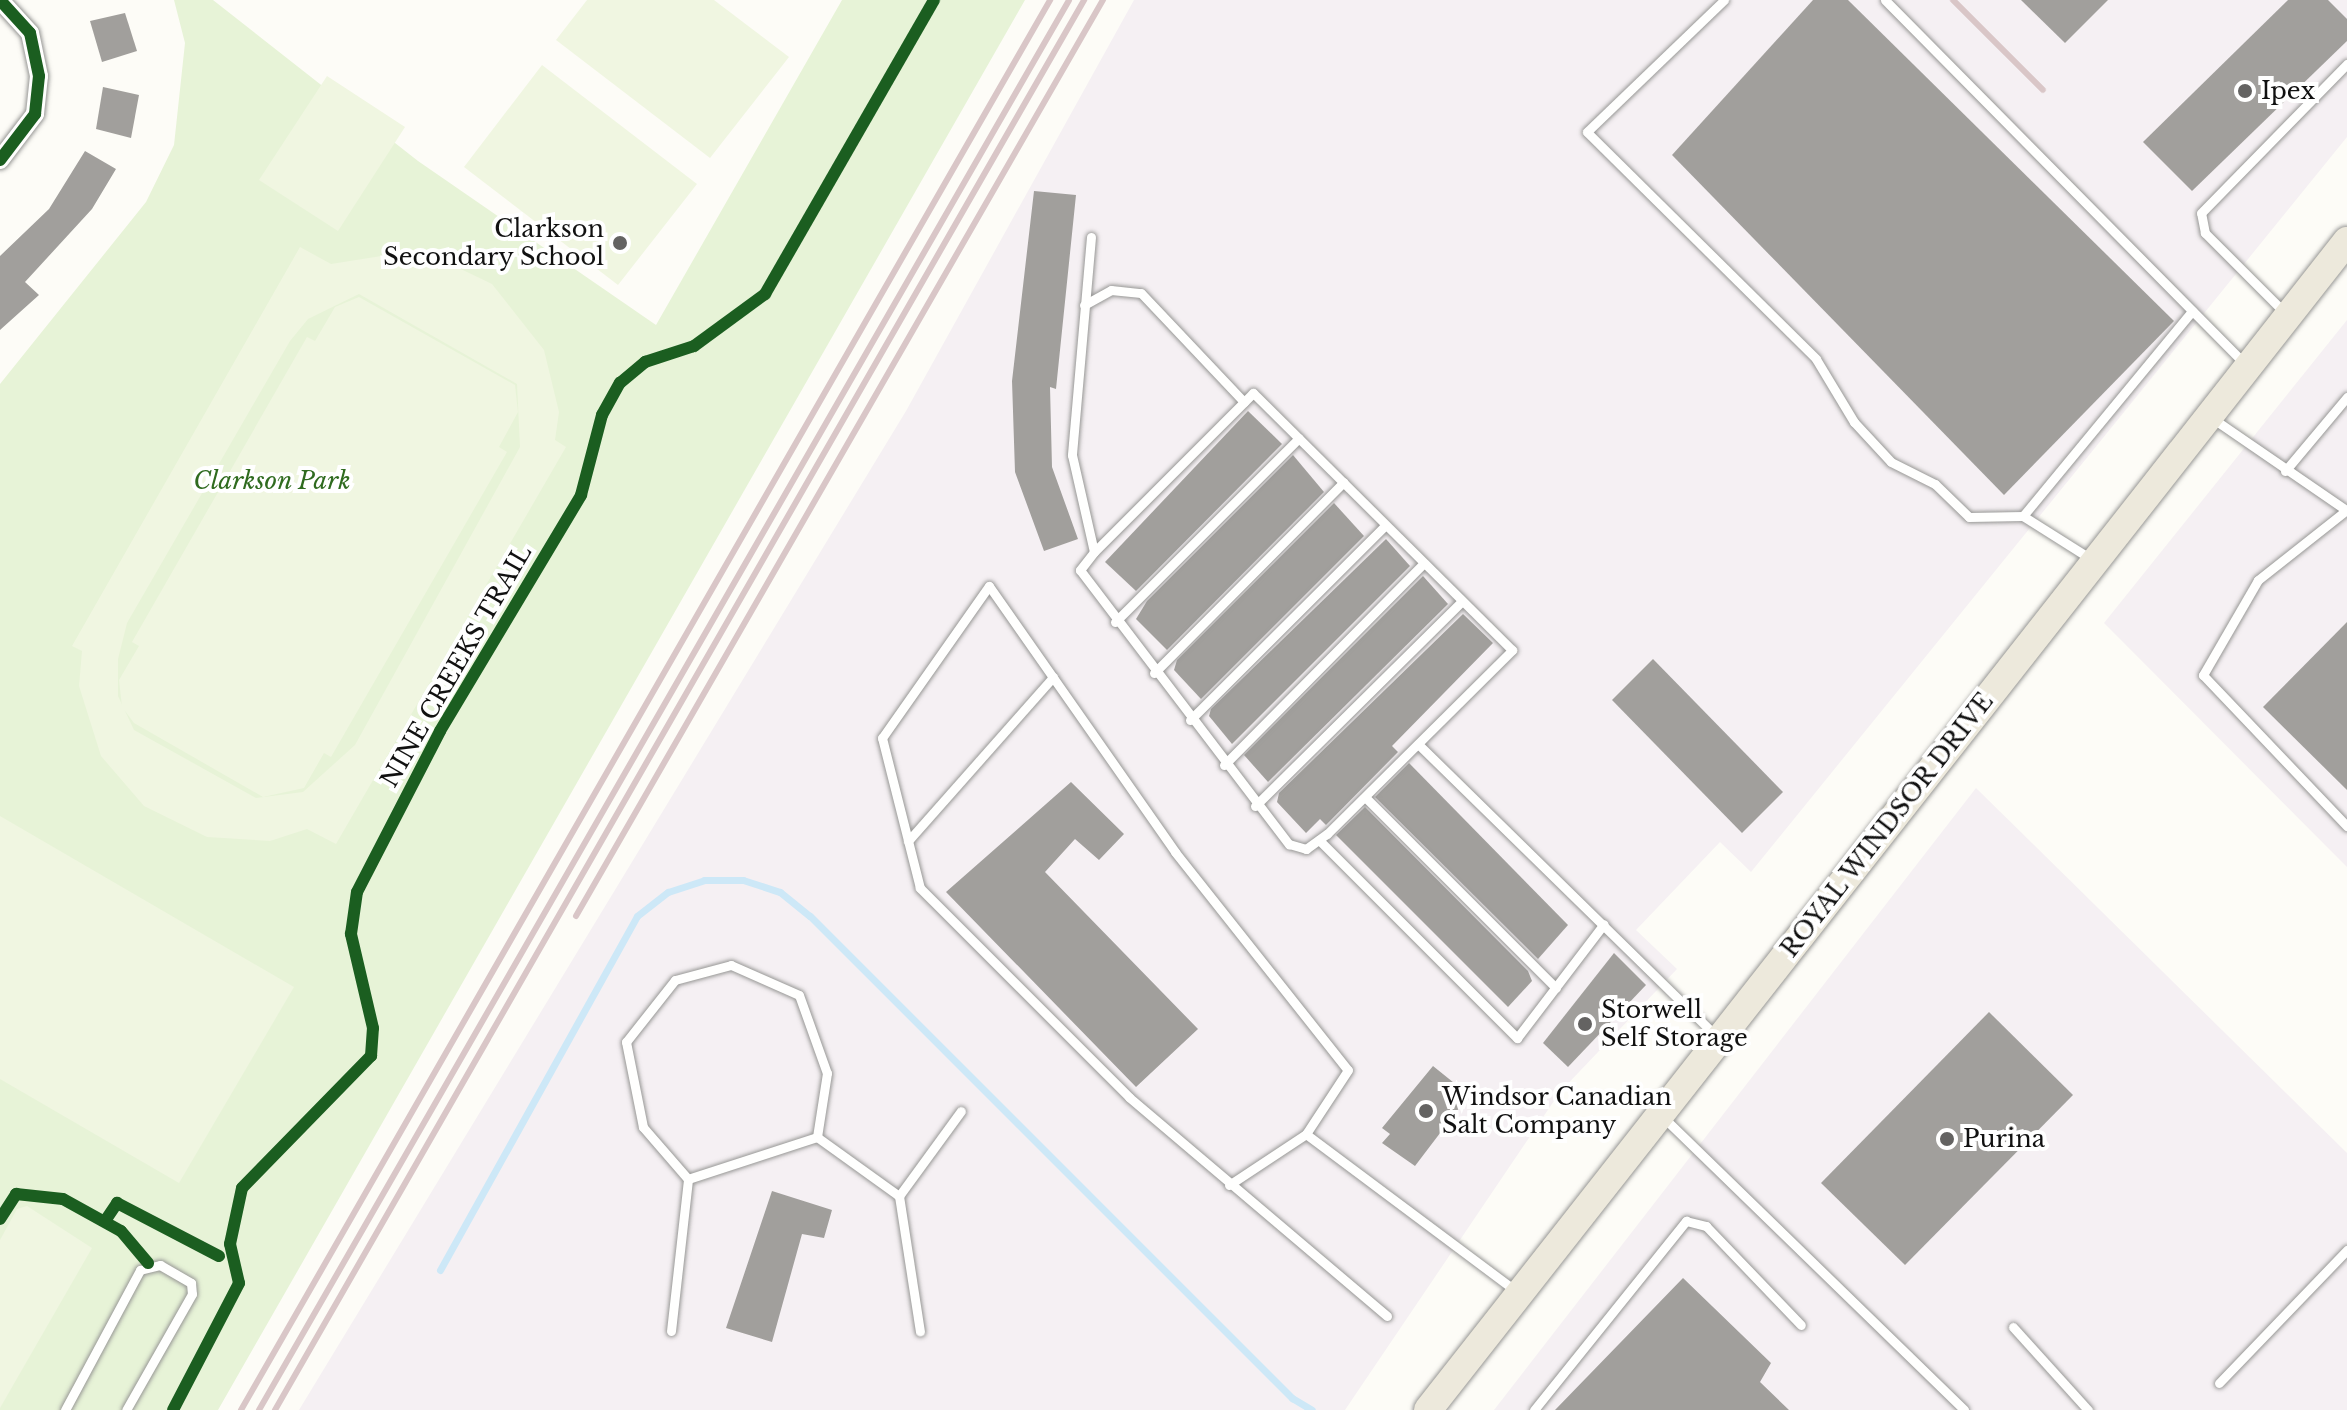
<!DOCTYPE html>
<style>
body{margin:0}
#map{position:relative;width:2347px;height:1410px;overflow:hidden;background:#fdfcf7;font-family:"Libre Baskerville",serif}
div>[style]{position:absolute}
.industrial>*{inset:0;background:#f5f0f3}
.green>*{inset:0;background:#e7f3d7}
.pitch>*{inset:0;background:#f0f6e1}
.stream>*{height:7px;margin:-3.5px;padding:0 3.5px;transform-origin:3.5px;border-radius:3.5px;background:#cde8f7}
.building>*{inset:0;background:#a19f9c}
.roads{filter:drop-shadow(0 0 2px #979795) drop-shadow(0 0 2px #979795)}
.service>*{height:9px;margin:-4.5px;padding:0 4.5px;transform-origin:4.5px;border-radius:4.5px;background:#fffffe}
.minor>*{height:18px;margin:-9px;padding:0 9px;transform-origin:9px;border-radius:9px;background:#fffffe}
.primary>*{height:28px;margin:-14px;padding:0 14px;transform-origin:14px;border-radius:14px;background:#ede9dc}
.rail>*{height:6px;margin:-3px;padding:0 3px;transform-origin:3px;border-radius:3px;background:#d9c6c7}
.cycleway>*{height:12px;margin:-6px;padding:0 6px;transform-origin:6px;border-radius:6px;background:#1b5e20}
.dots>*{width:22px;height:22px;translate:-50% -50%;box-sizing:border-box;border:4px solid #fff;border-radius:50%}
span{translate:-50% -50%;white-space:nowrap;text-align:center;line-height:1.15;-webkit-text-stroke:8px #fff;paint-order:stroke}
.poi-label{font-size:24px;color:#111}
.left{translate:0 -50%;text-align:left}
.right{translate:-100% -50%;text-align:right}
.park-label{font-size:24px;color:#2f6b1f;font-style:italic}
.street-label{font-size:24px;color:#111}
</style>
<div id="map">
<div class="industrial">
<div style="clip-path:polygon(1134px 0,2347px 0,2347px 137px,1751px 872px,1720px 842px,1636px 930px,1677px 969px,1560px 1092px,1345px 1410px,299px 1410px,906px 411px)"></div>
<div style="clip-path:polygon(2347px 320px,2347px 867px,2104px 623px)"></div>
<div style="clip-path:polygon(1976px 788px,2347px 1153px,2347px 1410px,1494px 1410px)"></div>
</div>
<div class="green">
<div style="clip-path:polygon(174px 0,213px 0,418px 161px,656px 325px,842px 0,1025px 0,218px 1410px,0 1410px,0 384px,146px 202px,174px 145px,185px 43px)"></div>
</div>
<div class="pitch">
<div style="clip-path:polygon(587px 0,714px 0,789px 57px,710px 158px,556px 40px)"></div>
<div style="clip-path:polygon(542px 65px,697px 184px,618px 285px,464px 167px)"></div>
<div style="clip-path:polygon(327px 76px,405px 127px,338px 231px,259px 180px)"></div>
<div style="clip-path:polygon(evenodd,300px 247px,331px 264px,394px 254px,440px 259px,492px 284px,544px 350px,559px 412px,555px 440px,566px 447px,336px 844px,307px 829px,270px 841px,207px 837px,144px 806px,101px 756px,79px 686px,82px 651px,72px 646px,300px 247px,359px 294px,517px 384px,520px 447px,355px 745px,303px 792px,256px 798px,134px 730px,118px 696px,118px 659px,127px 623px,290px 341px,308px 319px,359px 294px)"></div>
<div style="clip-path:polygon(359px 297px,515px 385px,518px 412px,499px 447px,507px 452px,331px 757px,324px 753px,304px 788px,263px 797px,134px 723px,122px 707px,119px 680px,139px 646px,132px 642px,307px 337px,315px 341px,335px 307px)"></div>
<div style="clip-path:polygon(0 816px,294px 987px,179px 1183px,0 1079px)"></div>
<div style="clip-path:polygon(27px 1206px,92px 1248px,0 1408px,0 1240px,17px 1209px)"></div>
</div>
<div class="stream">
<div style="left:440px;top:1270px;width:405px;rotate:-60.9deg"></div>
<div style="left:637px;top:916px;width:39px;rotate:-38deg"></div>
<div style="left:668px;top:892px;width:38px;rotate:-18deg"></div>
<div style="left:704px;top:880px;width:39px"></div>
<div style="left:743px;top:880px;width:39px;rotate:18deg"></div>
<div style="left:780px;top:892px;width:38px;rotate:39deg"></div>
<div style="left:810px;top:916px;width:682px;rotate:45deg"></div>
<div style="left:1292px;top:1398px;width:23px;rotate:31deg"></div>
</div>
<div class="building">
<div style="clip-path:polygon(1813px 0,1848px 0,2174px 321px,2004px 495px,1672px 155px)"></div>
<div style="clip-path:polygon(2021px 0,2108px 0,2065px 43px)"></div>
<div style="clip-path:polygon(2288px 0,2328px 0,2347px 19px,2347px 41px,2192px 191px,2143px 142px)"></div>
<div style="clip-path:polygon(125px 13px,137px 51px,102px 62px,90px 21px)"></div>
<div style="clip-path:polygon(103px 87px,139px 95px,131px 138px,96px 129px)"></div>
<div style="clip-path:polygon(85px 151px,116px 169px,92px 209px,25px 282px,39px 295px,0 330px,0 256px,49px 209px)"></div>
<div style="clip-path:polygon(1034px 191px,1076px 195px,1056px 389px,1050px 387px,1052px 467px,1078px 539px,1044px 551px,1015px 472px,1012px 381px)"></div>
<div style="clip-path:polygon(1248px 411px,1282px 444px,1136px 591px,1105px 562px)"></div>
<div style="clip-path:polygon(1293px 455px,1324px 492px,1167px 650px,1136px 619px,1147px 601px)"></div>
<div style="clip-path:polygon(1334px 503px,1364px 536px,1201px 699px,1174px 670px,1177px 660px)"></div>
<div style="clip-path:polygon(1386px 539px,1410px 566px,1232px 744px,1209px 716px,1211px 709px)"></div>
<div style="clip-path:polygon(1423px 576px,1448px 604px,1268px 782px,1244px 755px)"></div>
<div style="clip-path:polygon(1463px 614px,1493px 643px,1392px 746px,1398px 752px,1326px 825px,1320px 819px,1306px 833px,1277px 802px,1279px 793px)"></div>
<div style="clip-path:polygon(2347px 622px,2347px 790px,2263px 707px)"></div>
<div style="clip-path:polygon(1653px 659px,1783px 792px,1742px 833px,1612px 700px)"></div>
<div style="clip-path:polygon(1409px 763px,1568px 925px,1538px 959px,1375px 797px)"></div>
<div style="clip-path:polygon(1071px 782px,1124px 834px,1099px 860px,1075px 839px,1045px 872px,1198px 1029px,1136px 1087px,946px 892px)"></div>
<div style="clip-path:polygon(1365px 807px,1528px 971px,1532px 981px,1508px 1007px,1336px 835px)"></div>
<div style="clip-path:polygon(1614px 953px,1646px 985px,1568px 1067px,1543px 1043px)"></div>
<div style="clip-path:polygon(1989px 1012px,2073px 1095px,1905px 1265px,1821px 1183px)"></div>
<div style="clip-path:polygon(1433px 1066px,1469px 1095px,1415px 1166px,1382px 1143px,1390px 1134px,1382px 1128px)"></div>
<div style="clip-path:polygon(772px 1191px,832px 1210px,824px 1238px,802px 1234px,772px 1342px,726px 1328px)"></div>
<div style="clip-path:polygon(1683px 1278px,1771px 1363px,1760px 1382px,1789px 1410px,1555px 1410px)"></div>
</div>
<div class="roads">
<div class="service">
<div style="left:1724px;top:0;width:190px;rotate:136.1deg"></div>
<div style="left:1587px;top:132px;width:322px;rotate:44.7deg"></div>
<div style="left:1816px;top:359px;width:74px;rotate:58.9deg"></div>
<div style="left:1854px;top:422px;width:54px;rotate:47.2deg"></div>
<div style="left:1891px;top:462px;width:49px;rotate:26.6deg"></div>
<div style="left:1935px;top:484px;width:47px;rotate:44.1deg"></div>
<div style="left:1969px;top:517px;width:54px;rotate:-1.1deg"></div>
<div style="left:2023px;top:516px;width:80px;rotate:32.3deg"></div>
<div style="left:1885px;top:0;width:513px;rotate:45.32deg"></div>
<div style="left:1091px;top:237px;width:219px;rotate:95deg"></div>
<div style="left:1072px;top:455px;width:99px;rotate:77.2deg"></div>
<div style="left:1094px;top:552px;width:23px;rotate:128deg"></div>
<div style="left:1080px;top:570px;width:345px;rotate:52.7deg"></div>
<div style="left:1289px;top:844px;width:18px;rotate:16deg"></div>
<div style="left:1306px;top:849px;width:26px;rotate:-36deg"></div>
<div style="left:1327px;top:834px;width:261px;rotate:-44.8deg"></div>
<div style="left:1512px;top:650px;width:365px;rotate:-135.2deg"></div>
<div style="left:1253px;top:393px;width:225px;rotate:135deg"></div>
<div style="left:1084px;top:305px;width:31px;rotate:-29deg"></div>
<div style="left:1111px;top:290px;width:30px;rotate:6deg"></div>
<div style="left:1141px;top:293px;width:150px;rotate:46.6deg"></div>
<div style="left:2286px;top:314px;width:115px;rotate:-135deg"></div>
<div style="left:2205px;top:233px;width:20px;rotate:-101deg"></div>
<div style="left:2201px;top:213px;width:209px;rotate:-45.6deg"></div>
<div style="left:2212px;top:418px;width:163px;rotate:34.5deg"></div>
<div style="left:2285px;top:471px;width:97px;rotate:-50deg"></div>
<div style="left:2344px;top:512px;width:110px;rotate:141.7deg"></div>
<div style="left:2258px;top:580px;width:110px;rotate:120.1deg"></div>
<div style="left:2203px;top:675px;width:209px;rotate:46.4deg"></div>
<div style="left:2023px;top:516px;width:266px;rotate:-50.5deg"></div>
<div style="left:1115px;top:622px;width:260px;rotate:-45deg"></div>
<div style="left:1154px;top:673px;width:269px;rotate:-45.2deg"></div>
<div style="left:1190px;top:720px;width:276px;rotate:-44.9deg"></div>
<div style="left:1418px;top:744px;width:420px;rotate:44.4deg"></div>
<div style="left:1224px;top:765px;width:284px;rotate:-45.3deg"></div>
<div style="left:1365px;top:797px;width:270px;rotate:45deg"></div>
<div style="left:1255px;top:806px;width:291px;rotate:-44.7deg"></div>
<div style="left:908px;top:841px;width:219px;rotate:-48.5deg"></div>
<div style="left:1320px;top:841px;width:279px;rotate:45deg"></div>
<div style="left:1517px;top:1038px;width:143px;rotate:-52.7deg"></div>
<div style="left:1663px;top:1117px;width:420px;rotate:44.2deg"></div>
<div style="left:688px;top:1179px;width:136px;rotate:-18deg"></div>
<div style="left:1229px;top:1185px;width:92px;rotate:-33.5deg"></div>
<div style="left:899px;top:1196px;width:105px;rotate:-53.9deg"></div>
<div style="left:1387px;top:1316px;width:338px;rotate:-139.7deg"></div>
<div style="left:1129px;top:1097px;width:296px;rotate:-135deg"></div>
<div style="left:920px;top:888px;width:155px;rotate:-104.2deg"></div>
<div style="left:882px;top:738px;width:186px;rotate:-54.9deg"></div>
<div style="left:989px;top:586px;width:325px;rotate:55deg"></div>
<div style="left:1175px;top:852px;width:278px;rotate:51.6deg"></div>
<div style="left:1348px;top:1070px;width:77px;rotate:123.3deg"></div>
<div style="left:1306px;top:1134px;width:262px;rotate:36.8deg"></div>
<div style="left:2013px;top:1327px;width:112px;rotate:47.9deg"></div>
<div style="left:671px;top:1331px;width:153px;rotate:-83.6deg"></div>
<div style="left:688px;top:1179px;width:69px;rotate:-130.9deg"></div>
<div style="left:643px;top:1127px;width:87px;rotate:-101.3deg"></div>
<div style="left:626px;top:1042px;width:79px;rotate:-51.7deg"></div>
<div style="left:675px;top:980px;width:58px;rotate:-15deg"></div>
<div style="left:731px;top:965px;width:74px;rotate:23.8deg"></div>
<div style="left:799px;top:995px;width:83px;rotate:70.3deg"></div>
<div style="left:827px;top:1073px;width:65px;rotate:98.9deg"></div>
<div style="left:817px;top:1137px;width:101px;rotate:35.7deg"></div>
<div style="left:899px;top:1196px;width:137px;rotate:81.2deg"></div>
<div style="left:2219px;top:1383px;width:185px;rotate:-46.1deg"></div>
<div style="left:65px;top:1410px;width:159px;rotate:-61.8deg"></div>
<div style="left:140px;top:1270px;width:21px;rotate:-14deg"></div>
<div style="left:160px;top:1265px;width:36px;rotate:30deg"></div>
<div style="left:191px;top:1283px;width:11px;rotate:85deg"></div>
<div style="left:192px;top:1294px;width:133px;rotate:119.6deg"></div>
<div style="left:1534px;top:1410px;width:243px;rotate:-51.2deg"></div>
<div style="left:1686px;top:1221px;width:21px;rotate:14deg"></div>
<div style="left:1706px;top:1226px;width:137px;rotate:46.2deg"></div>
</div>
<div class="minor">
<div style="left:0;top:160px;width:58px;rotate:-52.7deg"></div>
<div style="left:35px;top:114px;width:38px;rotate:-84deg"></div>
<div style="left:39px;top:76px;width:44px;rotate:-101.8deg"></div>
<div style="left:30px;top:33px;width:45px;rotate:-132.3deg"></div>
</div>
<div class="primary">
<div style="left:1428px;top:1410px;width:1487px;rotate:-51.83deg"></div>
</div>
</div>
<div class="rail">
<div style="left:1953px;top:0;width:127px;rotate:45deg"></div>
<div style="left:576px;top:916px;width:1057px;rotate:-60.09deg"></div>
<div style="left:241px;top:1410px;width:1626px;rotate:-60.15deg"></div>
<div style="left:259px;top:1410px;width:1626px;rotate:-60.12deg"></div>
<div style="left:275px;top:1410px;width:1626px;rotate:-60.15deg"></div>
</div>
<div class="cycleway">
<div style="left:0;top:160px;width:58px;rotate:-52.7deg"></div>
<div style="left:35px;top:114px;width:38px;rotate:-84deg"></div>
<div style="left:39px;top:76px;width:44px;rotate:-101.8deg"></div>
<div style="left:30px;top:33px;width:45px;rotate:-132.3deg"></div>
<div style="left:0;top:1219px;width:30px;rotate:-57deg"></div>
<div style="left:16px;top:1194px;width:47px;rotate:6.1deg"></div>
<div style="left:63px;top:1199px;width:66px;rotate:28.9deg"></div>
<div style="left:121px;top:1231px;width:42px;rotate:49.8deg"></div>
<div style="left:105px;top:1221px;width:22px;rotate:-56deg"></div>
<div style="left:117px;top:1203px;width:115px;rotate:27.5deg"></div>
<div style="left:173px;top:1410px;width:143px;rotate:-62.5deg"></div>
<div style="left:239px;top:1283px;width:40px;rotate:-103deg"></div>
<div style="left:230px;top:1244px;width:57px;rotate:-77.9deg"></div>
<div style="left:242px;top:1188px;width:185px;rotate:-45.7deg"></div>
<div style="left:371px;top:1056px;width:28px;rotate:-86deg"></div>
<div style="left:373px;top:1028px;width:97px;rotate:-103.2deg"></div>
<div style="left:351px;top:934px;width:42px;rotate:-81.9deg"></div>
<div style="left:357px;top:892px;width:181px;rotate:-62.7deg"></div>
<div style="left:440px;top:731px;width:275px;rotate:-59.1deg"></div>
<div style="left:581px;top:495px;width:83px;rotate:-75.3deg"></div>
<div style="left:602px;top:415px;width:37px;rotate:-61deg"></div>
<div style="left:620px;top:383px;width:33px;rotate:-40deg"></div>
<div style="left:645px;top:362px;width:52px;rotate:-18.1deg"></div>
<div style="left:694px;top:346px;width:88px;rotate:-36.2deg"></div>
<div style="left:765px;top:294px;width:339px;rotate:-60.1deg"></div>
</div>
<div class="dots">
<div style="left:2245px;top:91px;background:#646362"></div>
<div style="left:620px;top:243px;background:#646362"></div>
<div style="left:1585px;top:1024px;background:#646362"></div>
<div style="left:1426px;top:1111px;background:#646362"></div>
<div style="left:1947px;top:1139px;background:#646362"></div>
</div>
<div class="poi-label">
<span class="left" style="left:2261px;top:91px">Ipex</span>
<span class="right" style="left:604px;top:243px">Clarkson<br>Secondary School</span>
<span class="left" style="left:1601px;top:1024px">Storwell<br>Self Storage</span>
<span class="left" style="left:1442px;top:1111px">Windsor Canadian<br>Salt Company</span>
<span class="left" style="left:1963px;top:1139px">Purina</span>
</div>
<div class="park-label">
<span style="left:272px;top:481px">Clarkson Park</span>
</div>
<div class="street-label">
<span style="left:456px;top:666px;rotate:-60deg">NINE CREEKS TRAIL</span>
<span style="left:1887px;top:825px;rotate:-52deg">ROYAL WINDSOR DRIVE</span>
</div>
</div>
